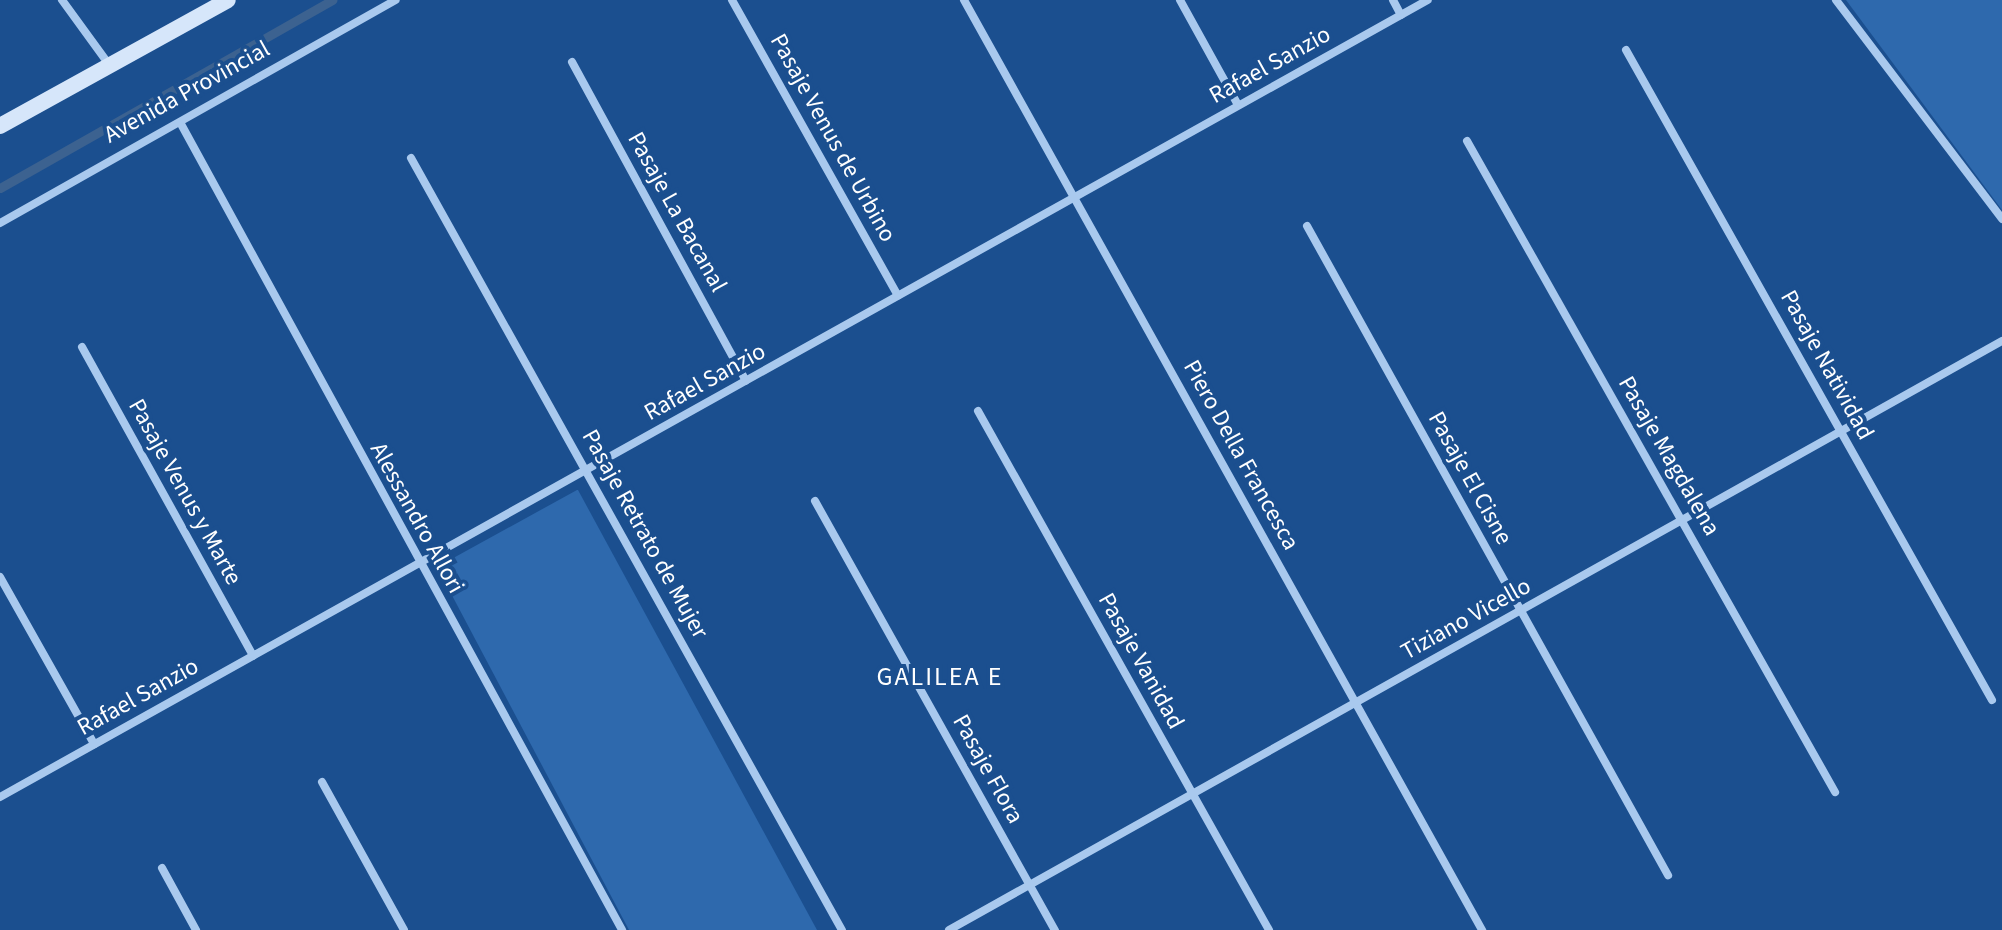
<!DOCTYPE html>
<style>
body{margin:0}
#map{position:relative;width:2002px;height:930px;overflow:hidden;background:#1b4f8f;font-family:"Source Sans 3",sans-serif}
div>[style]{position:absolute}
.green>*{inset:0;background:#2e69ad}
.stream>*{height:9px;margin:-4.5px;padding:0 4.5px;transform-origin:4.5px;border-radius:4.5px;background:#3c6290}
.street>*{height:8px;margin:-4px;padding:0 4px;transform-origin:4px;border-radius:4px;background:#a9c9ee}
.secondary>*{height:16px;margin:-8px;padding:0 8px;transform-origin:8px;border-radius:8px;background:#d6e6fa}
span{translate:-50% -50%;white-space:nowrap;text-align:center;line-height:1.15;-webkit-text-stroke:8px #1b4f8f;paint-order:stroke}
.street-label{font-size:24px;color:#fff}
.neighbourhood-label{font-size:26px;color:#fff;letter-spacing:2px}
</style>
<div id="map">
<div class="green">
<div style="clip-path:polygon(1846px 0,2002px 0,2002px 210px)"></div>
<div style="clip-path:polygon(577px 490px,578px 490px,817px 930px,629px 930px,437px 567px)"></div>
</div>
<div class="stream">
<div style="left:0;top:188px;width:382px;rotate:-29.5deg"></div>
</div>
<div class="street">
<div style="left:62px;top:0;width:78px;rotate:53.9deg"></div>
<div style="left:732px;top:0;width:339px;rotate:60.7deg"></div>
<div style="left:964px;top:0;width:1065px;rotate:60.88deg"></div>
<div style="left:1180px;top:0;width:120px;rotate:61.1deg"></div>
<div style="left:1393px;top:0;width:17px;rotate:62deg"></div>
<div style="left:1836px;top:0;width:275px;rotate:52.8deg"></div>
<div style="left:1626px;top:50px;width:746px;rotate:60.62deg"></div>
<div style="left:572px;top:62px;width:363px;rotate:61.4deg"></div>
<div style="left:181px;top:124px;width:919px;rotate:61.31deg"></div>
<div style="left:1467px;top:141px;width:748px;rotate:60.52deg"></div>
<div style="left:411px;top:158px;width:884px;rotate:60.83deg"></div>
<div style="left:0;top:223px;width:454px;rotate:-29.4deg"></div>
<div style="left:1307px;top:226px;width:743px;rotate:60.92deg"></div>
<div style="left:82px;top:347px;width:353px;rotate:61deg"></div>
<div style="left:978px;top:411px;width:595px;rotate:60.72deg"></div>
<div style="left:815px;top:501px;width:492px;rotate:60.8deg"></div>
<div style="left:0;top:577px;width:192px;rotate:60.6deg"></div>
<div style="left:322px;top:782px;width:169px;rotate:61deg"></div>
<div style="left:0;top:797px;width:1635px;rotate:-29.17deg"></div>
<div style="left:162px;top:868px;width:71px;rotate:61.3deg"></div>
<div style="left:949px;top:930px;width:1207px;rotate:-29.22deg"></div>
</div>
<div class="secondary">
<div style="left:0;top:126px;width:260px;rotate:-28.9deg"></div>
</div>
<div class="street-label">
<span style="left:1270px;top:65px;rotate:-29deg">Rafael Sanzio</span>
<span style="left:187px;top:92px;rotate:-29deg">Avenida Provincial</span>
<span style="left:833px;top:138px;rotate:61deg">Pasaje Venus de Urbino</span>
<span style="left:677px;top:212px;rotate:61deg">Pasaje La Bacanal</span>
<span style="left:1827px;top:365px;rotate:61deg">Pasaje Natividad</span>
<span style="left:705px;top:382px;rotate:-29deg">Rafael Sanzio</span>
<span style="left:1241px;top:455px;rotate:61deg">Piero Della Francesca</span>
<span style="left:1669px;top:456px;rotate:60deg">Pasaje Magdalena</span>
<span style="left:1470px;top:478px;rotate:61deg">Pasaje El Cisne</span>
<span style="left:185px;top:492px;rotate:61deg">Pasaje Venus y Marte</span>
<span style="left:417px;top:518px;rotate:61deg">Alessandro Allori</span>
<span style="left:645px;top:534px;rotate:61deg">Pasaje Retrato de Mujer</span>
<span style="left:1466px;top:619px;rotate:-29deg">Tiziano Vicello</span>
<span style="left:1141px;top:661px;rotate:61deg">Pasaje Vanidad</span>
<span style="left:138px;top:697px;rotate:-29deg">Rafael Sanzio</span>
<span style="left:988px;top:769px;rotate:61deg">Pasaje Flora</span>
</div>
<div class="neighbourhood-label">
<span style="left:940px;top:677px">GALILEA E</span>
</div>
</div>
